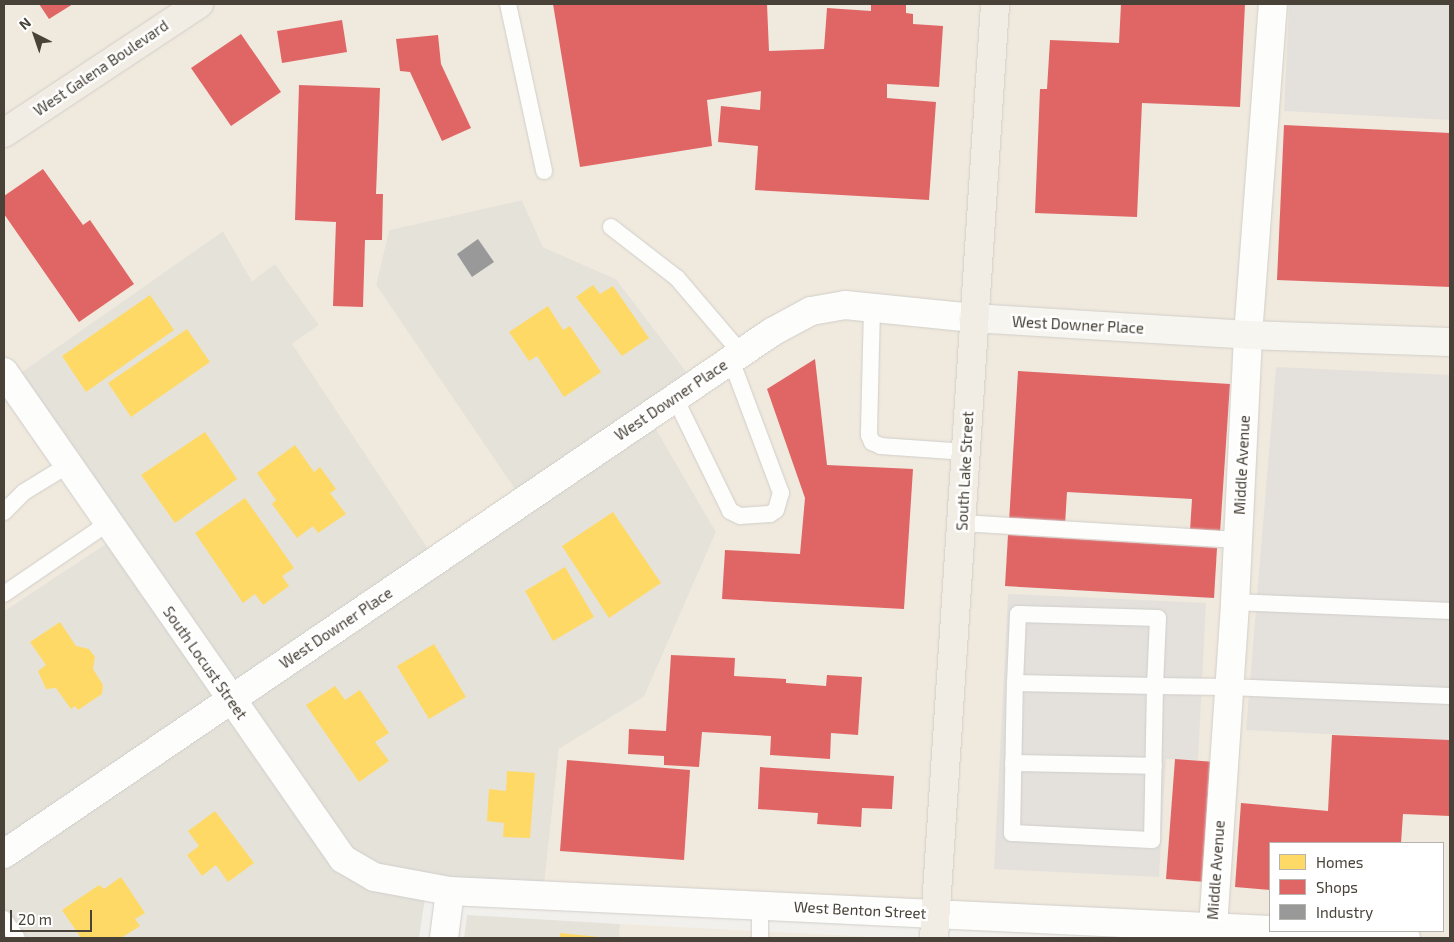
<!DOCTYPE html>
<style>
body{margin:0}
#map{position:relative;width:1454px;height:942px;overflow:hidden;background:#f2f0ec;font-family:"Exo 2",sans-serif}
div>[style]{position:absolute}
.residential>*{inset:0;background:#e5e2da}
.commercial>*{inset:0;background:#f0e9dd}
.parking>*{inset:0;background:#e4e1dd}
.homes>*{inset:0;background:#ffd966}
.shops>*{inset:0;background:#e06666}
.industry>*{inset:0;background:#999}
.roads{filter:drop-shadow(0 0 1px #d0ceca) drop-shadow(0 0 1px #d0ceca)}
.lane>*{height:16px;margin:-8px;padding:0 8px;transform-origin:8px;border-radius:8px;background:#fdfdfc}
.street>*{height:28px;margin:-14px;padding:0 14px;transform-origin:14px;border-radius:14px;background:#fdfdfc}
.secondary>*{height:28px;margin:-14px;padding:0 14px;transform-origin:14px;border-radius:14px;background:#f7f5f0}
.primary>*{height:28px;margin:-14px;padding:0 14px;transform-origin:14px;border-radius:14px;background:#f1ede5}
span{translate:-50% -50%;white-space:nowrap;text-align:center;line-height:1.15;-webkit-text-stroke:5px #fff;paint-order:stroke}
.street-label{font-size:15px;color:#484238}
.frame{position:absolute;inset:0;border:5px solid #484238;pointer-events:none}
.legend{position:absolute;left:1269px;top:842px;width:175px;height:90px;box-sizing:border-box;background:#fff;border:1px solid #b6b3af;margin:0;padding:6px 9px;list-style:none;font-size:15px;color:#484238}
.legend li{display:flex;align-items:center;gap:10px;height:25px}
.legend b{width:25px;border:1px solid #b6b3af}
.north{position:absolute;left:10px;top:10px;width:50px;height:50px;-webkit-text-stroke:4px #fff;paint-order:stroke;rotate:319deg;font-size:14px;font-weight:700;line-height:20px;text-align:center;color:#484238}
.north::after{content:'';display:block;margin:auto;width:18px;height:22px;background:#484238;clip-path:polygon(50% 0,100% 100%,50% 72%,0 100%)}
.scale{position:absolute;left:10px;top:910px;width:82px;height:22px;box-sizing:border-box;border:2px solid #484238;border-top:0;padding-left:6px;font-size:15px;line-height:18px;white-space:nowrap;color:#484238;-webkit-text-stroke:4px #fff;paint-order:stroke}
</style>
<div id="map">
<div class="residential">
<div style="clip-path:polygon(522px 200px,543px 247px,616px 279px,692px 379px,645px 410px,716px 532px,644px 697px,559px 749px,544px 886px,428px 878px,419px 938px,4px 938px,4px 611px,122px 533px,16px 376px,223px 231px,252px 281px,275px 264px,319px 325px,292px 344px,520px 497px,376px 285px,389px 230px)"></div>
<div style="clip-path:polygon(467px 915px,620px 924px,619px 938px,464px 938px)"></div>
</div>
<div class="commercial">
<div style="clip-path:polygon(4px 4px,1450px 4px,1450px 938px,1272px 931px,1443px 931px,1443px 843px,1270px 843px,1270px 931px,544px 886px,559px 749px,644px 697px,716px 532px,645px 410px,692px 378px,616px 279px,543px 247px,522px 200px,389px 230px,376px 285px,520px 497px,432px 555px,292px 344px,319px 325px,275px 264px,252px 281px,223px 231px,16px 376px,122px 533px,4px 611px)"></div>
<div style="clip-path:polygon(620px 924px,892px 938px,619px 938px)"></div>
</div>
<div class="parking">
<div style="clip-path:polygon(1289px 4px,1450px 4px,1450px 120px,1284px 111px)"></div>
<div style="clip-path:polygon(1276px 367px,1450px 375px,1450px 740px,1246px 730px)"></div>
<div style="clip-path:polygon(1008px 594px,1206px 603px,1198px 760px,1166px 759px,1159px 877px,994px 869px)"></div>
</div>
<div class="homes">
<div style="clip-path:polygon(593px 285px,600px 294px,613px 286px,649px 338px,622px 356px,576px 297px)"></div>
<div style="clip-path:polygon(150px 295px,174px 330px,86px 392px,62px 356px)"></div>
<div style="clip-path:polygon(548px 306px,563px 330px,570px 326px,601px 372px,564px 397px,537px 356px,529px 361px,509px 332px)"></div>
<div style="clip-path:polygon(187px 329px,210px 362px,131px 417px,108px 383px)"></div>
<div style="clip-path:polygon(205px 432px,237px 479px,175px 523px,141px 475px)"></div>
<div style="clip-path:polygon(295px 445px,314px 472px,320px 467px,336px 489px,330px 493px,346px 514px,318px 533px,313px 526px,297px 538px,272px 504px,276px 500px,257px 473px)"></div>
<div style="clip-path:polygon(245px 498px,294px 568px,282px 576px,289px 586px,263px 605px,255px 594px,243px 603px,195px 533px)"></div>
<div style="clip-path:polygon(613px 512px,661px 583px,609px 618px,562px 546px)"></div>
<div style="clip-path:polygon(565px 567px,594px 617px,553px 641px,525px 591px)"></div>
<div style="clip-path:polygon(60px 622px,76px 646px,89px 649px,95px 657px,93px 669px,103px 685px,102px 694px,78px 710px,75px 706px,71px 709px,56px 688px,46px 689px,38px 671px,46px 665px,30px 642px)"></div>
<div style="clip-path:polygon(434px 644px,466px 697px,429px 719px,397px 666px)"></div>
<div style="clip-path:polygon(335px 686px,345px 700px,360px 690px,389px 733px,375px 742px,389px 761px,359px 782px,306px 705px)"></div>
<div style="clip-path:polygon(507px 771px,535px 773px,530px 838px,503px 837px,504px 823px,487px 821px,489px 789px,506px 791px)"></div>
<div style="clip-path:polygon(215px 811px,254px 863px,228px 882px,216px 865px,202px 876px,187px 855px,199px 846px,188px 831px)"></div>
<div style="clip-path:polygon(121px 877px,145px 913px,135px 919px,140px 926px,121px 938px,81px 938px,62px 910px,99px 885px,104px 889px)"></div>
<div style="clip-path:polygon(560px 933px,599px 937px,599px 938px,560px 938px)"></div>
</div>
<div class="shops">
<div style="clip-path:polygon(39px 4px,73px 4px,49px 19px)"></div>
<div style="clip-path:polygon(553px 4px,767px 4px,769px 51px,824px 49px,827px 8px,871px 11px,871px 4px,906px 4px,906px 13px,913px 14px,913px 24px,943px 26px,939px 87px,887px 84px,887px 98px,936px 102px,929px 200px,755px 190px,758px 146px,718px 142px,721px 106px,760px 110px,761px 91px,707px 100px,712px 146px,580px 167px)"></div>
<div style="clip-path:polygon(1121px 4px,1245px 4px,1240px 107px,1142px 103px,1137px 217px,1035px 213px,1040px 89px,1047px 89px,1050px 40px,1119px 43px)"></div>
<div style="clip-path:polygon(342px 20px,347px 52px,282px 63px,277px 31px)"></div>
<div style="clip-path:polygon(241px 34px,281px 92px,231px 126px,191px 68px)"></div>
<div style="clip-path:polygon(438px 35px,441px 64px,471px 128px,442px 141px,410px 72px,400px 71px,396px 39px)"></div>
<div style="clip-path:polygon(299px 85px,380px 88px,376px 194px,383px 194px,382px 240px,365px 240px,363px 307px,333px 306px,336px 222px,295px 220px)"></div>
<div style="clip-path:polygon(1284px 125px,1450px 133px,1450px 287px,1277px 280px)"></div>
<div style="clip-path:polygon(43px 169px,83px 225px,90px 220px,134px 284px,79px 322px,4px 214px,4px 196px)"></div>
<div style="clip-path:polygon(815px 359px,827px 465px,913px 469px,904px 609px,722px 599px,725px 550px,800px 554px,805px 498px,767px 389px)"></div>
<div style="clip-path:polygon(1018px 371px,1230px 384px,1220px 533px,1190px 531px,1192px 499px,1067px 492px,1065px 525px,1009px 522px)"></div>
<div style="clip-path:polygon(1008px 535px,1217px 548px,1214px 598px,1005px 586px)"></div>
<div style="clip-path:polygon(671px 655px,735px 658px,734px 676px,786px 679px,786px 683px,826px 686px,827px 675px,862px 677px,858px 735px,831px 733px,830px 759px,770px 755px,771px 736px,702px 732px,699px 767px,664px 765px,664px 756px,628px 754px,629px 729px,666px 731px)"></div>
<div style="clip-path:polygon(1332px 735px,1450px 740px,1450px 816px,1403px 814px,1401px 843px,1270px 843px,1270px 890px,1235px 887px,1241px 803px,1328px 811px)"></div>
<div style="clip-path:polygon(1175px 759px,1215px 762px,1206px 882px,1166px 879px)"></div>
<div style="clip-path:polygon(567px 760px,690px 770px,684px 860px,560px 851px)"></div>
<div style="clip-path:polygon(760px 767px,894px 776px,892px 809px,862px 808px,861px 827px,817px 824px,818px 813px,758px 809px)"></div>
</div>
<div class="industry">
<div style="clip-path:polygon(478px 239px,494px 262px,472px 277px,457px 254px)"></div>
</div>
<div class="roads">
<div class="lane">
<div style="left:508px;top:4px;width:171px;rotate:77.8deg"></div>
<div style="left:611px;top:227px;width:83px;rotate:37.7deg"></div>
<div style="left:677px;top:278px;width:99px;rotate:49.5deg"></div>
<div style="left:872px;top:308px;width:127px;rotate:91.4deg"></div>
<div style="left:869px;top:435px;width:8px;rotate:67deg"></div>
<div style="left:872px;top:442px;width:10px;rotate:24deg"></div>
<div style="left:881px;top:446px;width:85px;rotate:4deg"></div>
<div style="left:675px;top:398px;width:126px;rotate:64deg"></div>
<div style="left:730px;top:511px;width:11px;rotate:27deg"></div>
<div style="left:740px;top:516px;width:30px;rotate:-4deg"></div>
<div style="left:770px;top:514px;width:7px;rotate:-34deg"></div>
<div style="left:776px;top:510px;width:18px;rotate:-74deg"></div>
<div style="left:781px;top:493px;width:142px;rotate:-110.6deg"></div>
<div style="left:4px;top:512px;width:28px;rotate:-45deg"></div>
<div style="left:24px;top:492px;width:52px;rotate:-31.5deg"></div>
<div style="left:962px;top:523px;width:277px;rotate:3.5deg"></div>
<div style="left:4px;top:594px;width:126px;rotate:-34.3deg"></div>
<div style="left:1235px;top:602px;width:215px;rotate:2.4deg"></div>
<div style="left:1015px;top:683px;width:69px;rotate:-87.5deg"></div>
<div style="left:1018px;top:614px;width:140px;rotate:1.6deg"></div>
<div style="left:1158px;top:618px;width:68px;rotate:92.5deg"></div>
<div style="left:1155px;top:686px;width:154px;rotate:91.1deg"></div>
<div style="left:1152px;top:840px;width:140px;rotate:-177.1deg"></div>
<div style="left:1012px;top:833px;width:150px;rotate:-88.9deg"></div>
<div style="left:1015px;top:683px;width:140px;rotate:1.2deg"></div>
<div style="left:1155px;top:686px;width:73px;rotate:0.8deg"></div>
<div style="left:1228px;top:687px;width:222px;rotate:2.3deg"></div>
<div style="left:1013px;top:763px;width:141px;rotate:1.2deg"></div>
<div style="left:4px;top:919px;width:23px;rotate:56deg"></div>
<div style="left:760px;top:938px;width:33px;rotate:-90deg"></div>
</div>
<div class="street">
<div style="left:4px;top:372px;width:593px;rotate:55.16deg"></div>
<div style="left:343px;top:859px;width:36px;rotate:30deg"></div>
<div style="left:374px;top:877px;width:77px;rotate:10.4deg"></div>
<div style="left:450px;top:891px;width:821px;rotate:2.72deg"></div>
<div style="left:4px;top:854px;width:929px;rotate:-34.2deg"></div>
<div style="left:772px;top:332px;width:44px;rotate:-28.3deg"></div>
<div style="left:811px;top:311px;width:35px;rotate:-10deg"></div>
<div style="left:845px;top:305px;width:129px;rotate:5.8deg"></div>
<div style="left:1213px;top:927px;width:326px;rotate:-86.1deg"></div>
<div style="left:1235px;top:602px;width:267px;rotate:-87.2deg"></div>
<div style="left:1248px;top:335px;width:332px;rotate:-85.7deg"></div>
<div style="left:1276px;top:931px;width:130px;rotate:3.1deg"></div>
<div style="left:444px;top:938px;width:47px;rotate:-82.7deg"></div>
</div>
<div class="secondary">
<div style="left:973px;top:318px;width:276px;rotate:3.5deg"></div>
<div style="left:1248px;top:335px;width:202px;rotate:2deg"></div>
</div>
<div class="primary">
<div style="left:4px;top:133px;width:234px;rotate:-33.5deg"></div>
<div style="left:934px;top:938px;width:936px;rotate:-86.26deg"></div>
</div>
</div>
<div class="street-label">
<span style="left:101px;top:68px;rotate:-34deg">West Galena Boulevard</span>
<span style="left:1078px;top:325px;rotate:3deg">West Downer Place</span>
<span style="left:671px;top:400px;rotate:-34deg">West Downer Place</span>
<span style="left:1242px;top:465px;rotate:-87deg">Middle Avenue</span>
<span style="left:965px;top:471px;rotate:-87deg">South Lake Street</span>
<span style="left:336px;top:628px;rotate:-34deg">West Downer Place</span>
<span style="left:205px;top:663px;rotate:55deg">South Locust Street</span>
<span style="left:1216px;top:870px;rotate:-86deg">Middle Avenue</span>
<span style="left:860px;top:910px;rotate:3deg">West Benton Street</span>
</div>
<div class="frame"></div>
<ul class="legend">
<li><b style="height:14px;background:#ffd966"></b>Homes</li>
<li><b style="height:14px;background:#e06666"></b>Shops</li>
<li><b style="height:14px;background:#999"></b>Industry</li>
</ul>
<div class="north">N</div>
<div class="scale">20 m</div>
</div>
